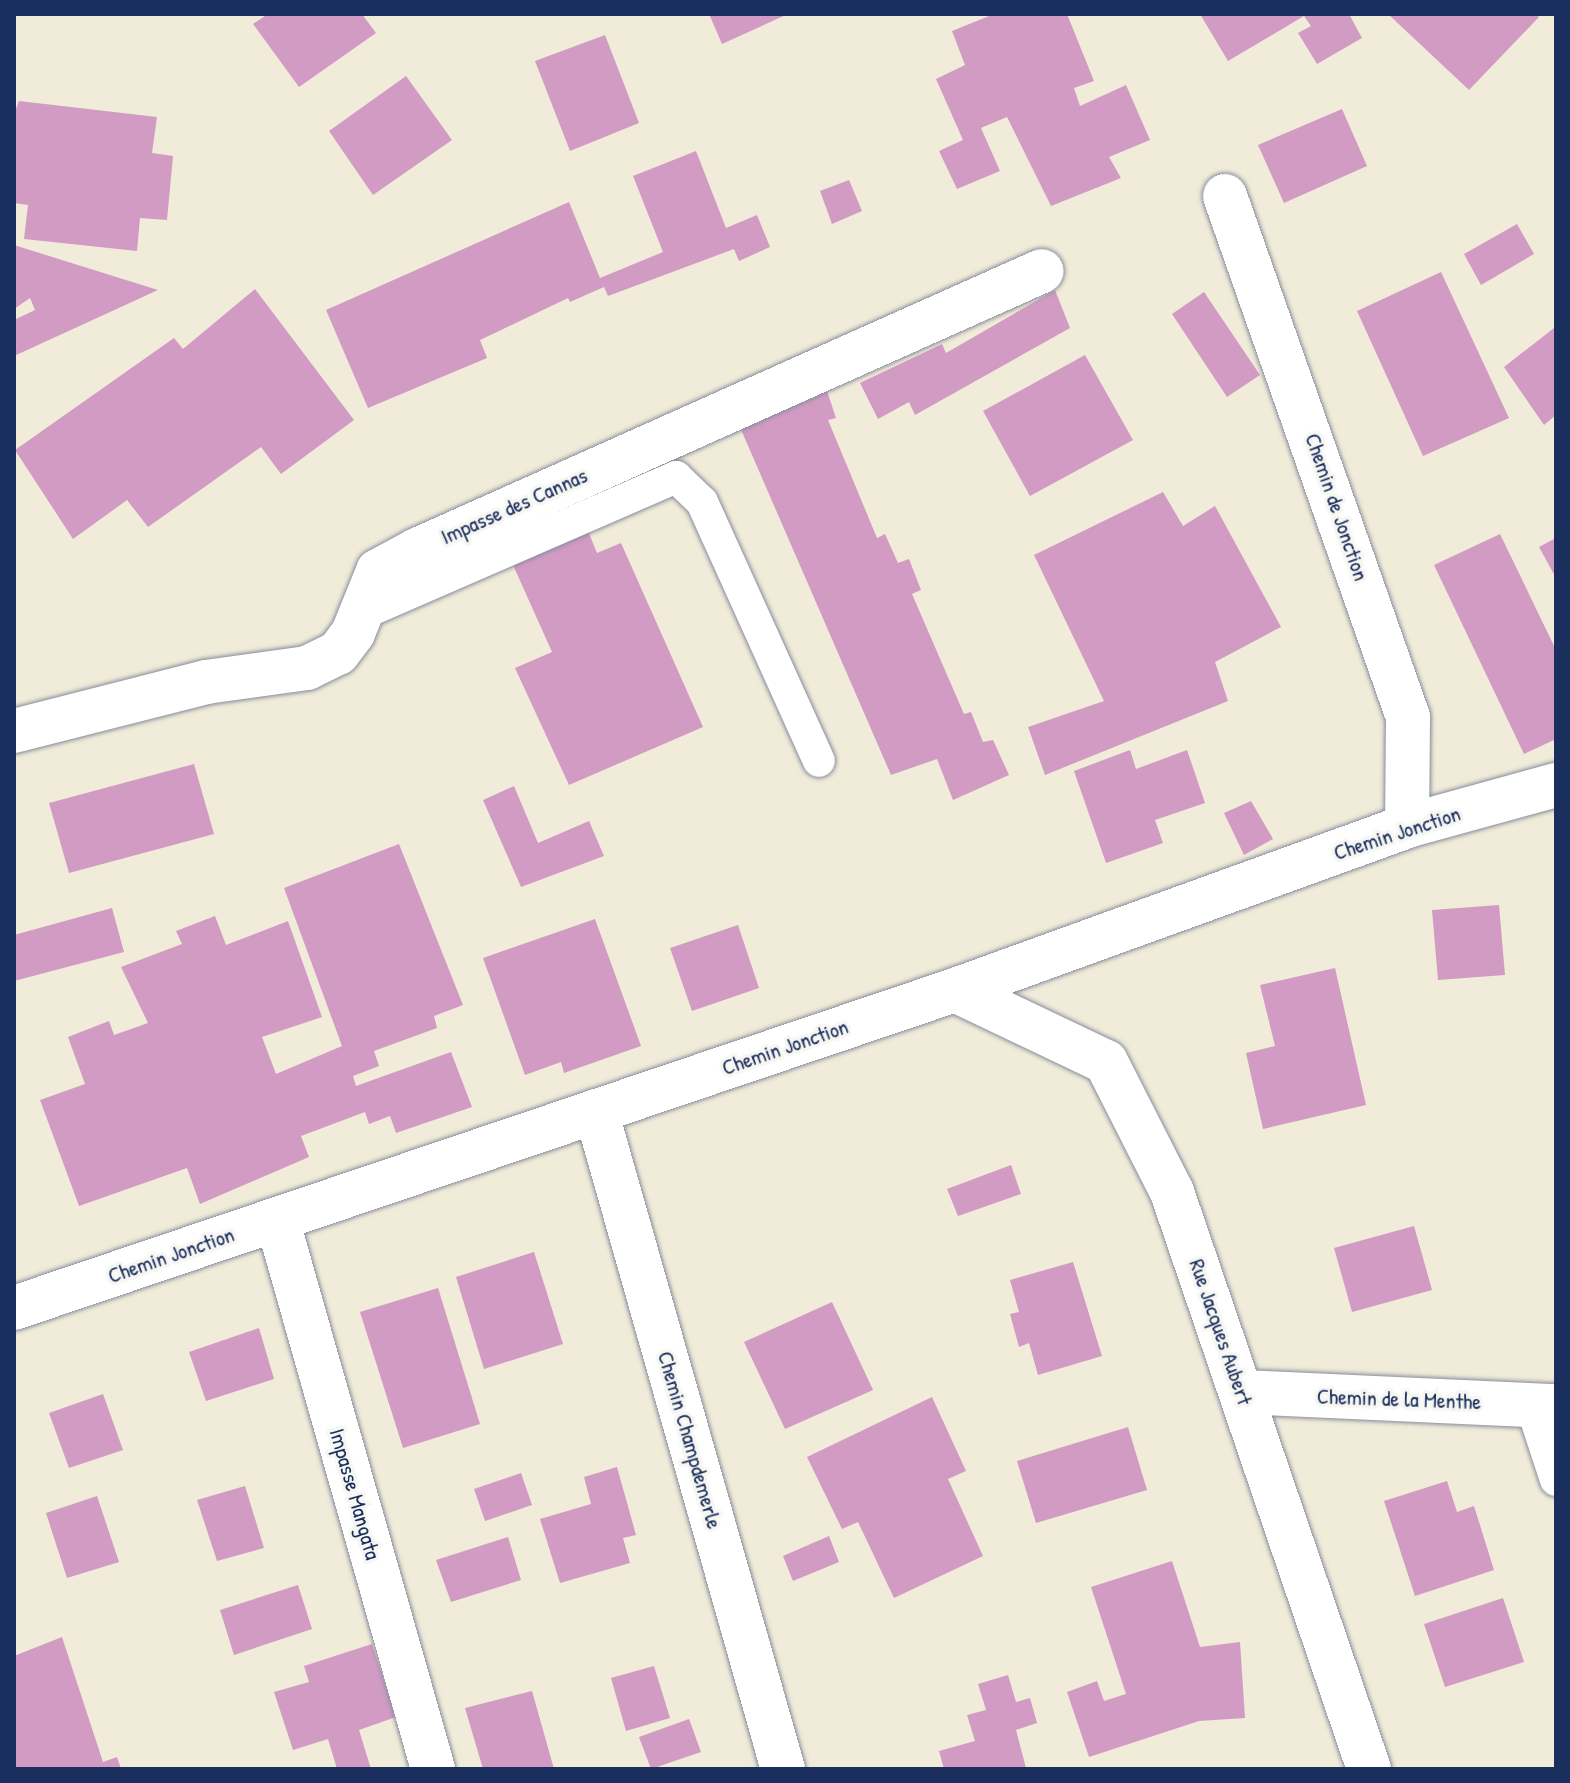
<!DOCTYPE html>
<style>
body{margin:0}
#map{position:relative;width:1570px;height:1783px;overflow:hidden;background:#f1ebd9;font-family:"Patrick Hand",sans-serif}
div>[style]{position:absolute}
.building>*{inset:0;background:#d29bc3}
.roads{filter:drop-shadow(0 0 2px #868d9c) drop-shadow(0 0 2px #868d9c)}
.service>*{height:32px;margin:-16px;padding:0 16px;transform-origin:16px;border-radius:16px;background:#fff}
.minor>*{height:44px;margin:-22px;padding:0 22px;transform-origin:22px;border-radius:22px;background:#fff}
span{translate:-50% -50%;white-space:nowrap;text-align:center;line-height:1.15;-webkit-text-stroke:7px #f6f6f2;paint-order:stroke}
.street-label{font-size:22px;color:#1b2f5e}
.frame{position:absolute;inset:0;border:16px solid #1b2f5e;pointer-events:none}
</style>
<div id="map">
<div class="building">
<div style="clip-path:polygon(268px 14px,362px 14px,376px 33px,299px 87px,253px 24px)"></div>
<div style="clip-path:polygon(709px 14px,788px 14px,722px 44px)"></div>
<div style="clip-path:polygon(994px 14px,1067px 14px,1094px 81px,1074px 88px,1080px 106px,1126px 85px,1150px 140px,1109px 157px,1121px 178px,1051px 206px,1007px 117px,981px 128px,1000px 171px,957px 189px,939px 151px,963px 140px,936px 79px,965px 65px,952px 31px)"></div>
<div style="clip-path:polygon(1200px 14px,1349px 14px,1362px 38px,1317px 64px,1298px 33px,1311px 26px,1304px 16px,1228px 61px)"></div>
<div style="clip-path:polygon(1388px 14px,1536px 14px,1539px 17px,1469px 90px)"></div>
<div style="clip-path:polygon(605px 35px,639px 123px,570px 151px,535px 61px)"></div>
<div style="clip-path:polygon(406px 76px,452px 140px,373px 195px,329px 131px)"></div>
<div style="clip-path:polygon(19px 101px,157px 117px,152px 153px,173px 156px,167px 220px,140px 218px,137px 251px,24px 239px,28px 205px,14px 203px,14px 114px)"></div>
<div style="clip-path:polygon(1342px 109px,1367px 166px,1284px 203px,1258px 145px)"></div>
<div style="clip-path:polygon(696px 151px,726px 228px,757px 215px,770px 247px,739px 261px,734px 249px,608px 296px,604px 287px,570px 302px,568px 298px,480px 340px,487px 358px,368px 408px,326px 310px,569px 202px,600px 278px,663px 252px,633px 176px)"></div>
<div style="clip-path:polygon(849px 180px,862px 211px,832px 224px,820px 191px)"></div>
<div style="clip-path:polygon(1517px 224px,1534px 254px,1481px 285px,1464px 254px)"></div>
<div style="clip-path:polygon(14px 245px,158px 290px,14px 356px,14px 320px,35px 310px,30px 298px,14px 309px)"></div>
<div style="clip-path:polygon(1441px 272px,1509px 418px,1423px 456px,1357px 311px)"></div>
<div style="clip-path:polygon(255px 289px,354px 420px,281px 474px,261px 447px,148px 527px,127px 500px,73px 539px,15px 450px,174px 338px,183px 349px)"></div>
<div style="clip-path:polygon(1055px 290px,1070px 328px,915px 415px,909px 402px,878px 419px,860px 383px,942px 344px,946px 353px)"></div>
<div style="clip-path:polygon(1204px 292px,1260px 375px,1227px 397px,1172px 314px)"></div>
<div style="clip-path:polygon(1554px 328px,1556px 415px,1544px 425px,1504px 367px)"></div>
<div style="clip-path:polygon(1085px 355px,1133px 440px,1030px 496px,983px 411px)"></div>
<div style="clip-path:polygon(825px 385px,836px 418px,828px 420px,877px 538px,885px 534px,898px 563px,909px 559px,921px 590px,912px 594px,964px 714px,971px 712px,983px 742px,993px 740px,1009px 775px,953px 800px,937px 759px,891px 775px,739px 425px)"></div>
<div style="clip-path:polygon(1163px 492px,1183px 526px,1215px 506px,1281px 627px,1215px 662px,1228px 701px,1045px 775px,1028px 727px,1104px 701px,1034px 555px)"></div>
<div style="clip-path:polygon(588px 531px,597px 553px,621px 543px,703px 727px,569px 785px,515px 668px,552px 652px,513px 565px)"></div>
<div style="clip-path:polygon(1500px 534px,1556px 650px,1556px 739px,1524px 754px,1434px 565px)"></div>
<div style="clip-path:polygon(1556px 538px,1556px 578px,1539px 547px)"></div>
<div style="clip-path:polygon(1130px 750px,1136px 769px,1187px 750px,1205px 803px,1155px 820px,1163px 843px,1106px 863px,1074px 771px)"></div>
<div style="clip-path:polygon(194px 764px,214px 834px,69px 873px,49px 803px)"></div>
<div style="clip-path:polygon(514px 786px,538px 843px,589px 821px,604px 856px,521px 887px,483px 800px)"></div>
<div style="clip-path:polygon(1251px 801px,1273px 839px,1244px 855px,1224px 813px)"></div>
<div style="clip-path:polygon(399px 844px,463px 1005px,434px 1016px,437px 1028px,374px 1051px,379px 1066px,353px 1076px,356px 1086px,451px 1052px,472px 1107px,396px 1133px,390px 1116px,369px 1124px,365px 1112px,301px 1136px,309px 1157px,200px 1204px,187px 1168px,79px 1206px,40px 1100px,85px 1084px,68px 1037px,109px 1021px,114px 1035px,148px 1023px,121px 967px,182px 944px,176px 931px,215px 916px,226px 945px,288px 921px,322px 1017px,262px 1037px,276px 1074px,342px 1046px,284px 888px)"></div>
<div style="clip-path:polygon(1499px 905px,1505px 975px,1438px 980px,1432px 910px)"></div>
<div style="clip-path:polygon(112px 908px,124px 952px,14px 981px,14px 935px)"></div>
<div style="clip-path:polygon(595px 919px,641px 1046px,564px 1073px,561px 1062px,525px 1075px,483px 958px)"></div>
<div style="clip-path:polygon(738px 925px,759px 988px,692px 1011px,670px 948px)"></div>
<div style="clip-path:polygon(1335px 968px,1366px 1105px,1263px 1129px,1246px 1053px,1275px 1046px,1260px 985px)"></div>
<div style="clip-path:polygon(1011px 1165px,1021px 1194px,958px 1216px,947px 1189px)"></div>
<div style="clip-path:polygon(1414px 1226px,1432px 1290px,1352px 1312px,1334px 1248px)"></div>
<div style="clip-path:polygon(534px 1252px,563px 1344px,484px 1369px,456px 1277px)"></div>
<div style="clip-path:polygon(1073px 1262px,1102px 1356px,1038px 1375px,1029px 1343px,1019px 1347px,1010px 1314px,1019px 1312px,1010px 1280px)"></div>
<div style="clip-path:polygon(438px 1288px,480px 1424px,403px 1448px,360px 1312px)"></div>
<div style="clip-path:polygon(832px 1302px,873px 1390px,785px 1429px,744px 1342px)"></div>
<div style="clip-path:polygon(259px 1328px,274px 1379px,206px 1401px,189px 1352px)"></div>
<div style="clip-path:polygon(103px 1394px,123px 1450px,69px 1468px,49px 1413px)"></div>
<div style="clip-path:polygon(932px 1397px,966px 1471px,948px 1479px,983px 1556px,894px 1598px,858px 1522px,842px 1529px,807px 1457px)"></div>
<div style="clip-path:polygon(1128px 1427px,1147px 1490px,1036px 1523px,1017px 1461px)"></div>
<div style="clip-path:polygon(617px 1467px,636px 1535px,623px 1538px,630px 1563px,560px 1583px,540px 1519px,591px 1504px,584px 1477px)"></div>
<div style="clip-path:polygon(521px 1473px,532px 1505px,485px 1521px,474px 1489px)"></div>
<div style="clip-path:polygon(1447px 1481px,1457px 1512px,1474px 1506px,1494px 1570px,1415px 1596px,1384px 1501px)"></div>
<div style="clip-path:polygon(245px 1486px,264px 1548px,217px 1561px,197px 1500px)"></div>
<div style="clip-path:polygon(97px 1496px,119px 1562px,67px 1578px,46px 1513px)"></div>
<div style="clip-path:polygon(829px 1536px,839px 1562px,793px 1581px,783px 1556px)"></div>
<div style="clip-path:polygon(508px 1537px,521px 1580px,451px 1602px,436px 1560px)"></div>
<div style="clip-path:polygon(1172px 1561px,1200px 1647px,1240px 1642px,1245px 1718px,1199px 1721px,1089px 1757px,1067px 1692px,1097px 1681px,1104px 1701px,1126px 1694px,1091px 1587px)"></div>
<div style="clip-path:polygon(298px 1585px,312px 1629px,234px 1655px,220px 1610px)"></div>
<div style="clip-path:polygon(1503px 1598px,1524px 1662px,1445px 1687px,1424px 1624px)"></div>
<div style="clip-path:polygon(62px 1637px,103px 1762px,117px 1757px,121px 1769px,14px 1769px,14px 1656px)"></div>
<div style="clip-path:polygon(372px 1644px,396px 1717px,359px 1730px,371px 1769px,337px 1769px,328px 1739px,293px 1750px,274px 1692px,309px 1682px,304px 1666px)"></div>
<div style="clip-path:polygon(654px 1666px,670px 1718px,626px 1731px,611px 1678px)"></div>
<div style="clip-path:polygon(1008px 1675px,1016px 1702px,1030px 1698px,1037px 1723px,1016px 1730px,1026px 1768px,944px 1769px,939px 1751px,975px 1741px,967px 1715px,986px 1710px,978px 1684px)"></div>
<div style="clip-path:polygon(532px 1691px,554px 1769px,483px 1769px,465px 1708px)"></div>
<div style="clip-path:polygon(689px 1719px,701px 1752px,651px 1769px,639px 1737px)"></div>
</div>
<div class="roads">
<div class="service">
<div style="left:359px;top:615px;width:346px;rotate:-23.5deg"></div>
<div style="left:676px;top:477px;width:36px;rotate:44deg"></div>
<div style="left:702px;top:502px;width:284px;rotate:65.7deg"></div>
<div style="left:1531px;top:1404px;width:80px;rotate:71.8deg"></div>
</div>
<div class="minor">
<div style="left:1225px;top:196px;width:552px;rotate:70.65deg"></div>
<div style="left:1408px;top:717px;width:109px;rotate:90.5deg"></div>
<div style="left:14px;top:731px;width:198px;rotate:-14.3deg"></div>
<div style="left:206px;top:682px;width:102px;rotate:-7.9deg"></div>
<div style="left:307px;top:668px;width:34px;rotate:-26deg"></div>
<div style="left:338px;top:653px;width:25px;rotate:-53deg"></div>
<div style="left:353px;top:633px;width:67px;rotate:-68deg"></div>
<div style="left:378px;top:571px;width:44px;rotate:-28.3deg"></div>
<div style="left:417px;top:550px;width:684px;rotate:-24.06deg"></div>
<div style="left:955px;top:990px;width:167px;rotate:25.5deg"></div>
<div style="left:1106px;top:1062px;width:146px;rotate:63.1deg"></div>
<div style="left:1172px;top:1192px;width:610px;rotate:71.15deg"></div>
<div style="left:596px;top:1111px;width:684px;rotate:74.14deg"></div>
<div style="left:277px;top:1219px;width:572px;rotate:74.16deg"></div>
<div style="left:14px;top:1308px;width:993px;rotate:-18.67deg"></div>
<div style="left:955px;top:990px;width:481px;rotate:-19.9deg"></div>
<div style="left:1407px;top:826px;width:155px;rotate:-15.4deg"></div>
<div style="left:1242px;top:1392px;width:314px;rotate:2.6deg"></div>
</div>
</div>
<div class="street-label">
<span style="left:514px;top:506px;rotate:-24deg">Impasse des Cannas</span>
<span style="left:1337px;top:507px;rotate:71deg">Chemin de Jonction</span>
<span style="left:1397px;top:833px;rotate:-18deg">Chemin Jonction</span>
<span style="left:785px;top:1047px;rotate:-19deg">Chemin Jonction</span>
<span style="left:171px;top:1255px;rotate:-19deg">Chemin Jonction</span>
<span style="left:1221px;top:1332px;rotate:71deg">Rue Jacques Aubert</span>
<span style="left:1399px;top:1399px;rotate:2deg">Chemin de la Menthe</span>
<span style="left:690px;top:1440px;rotate:74deg">Chemin Champdemerle</span>
<span style="left:355px;top:1494px;rotate:74deg">Impasse Mangata</span>
</div>
<div class="frame"></div>
</div>
